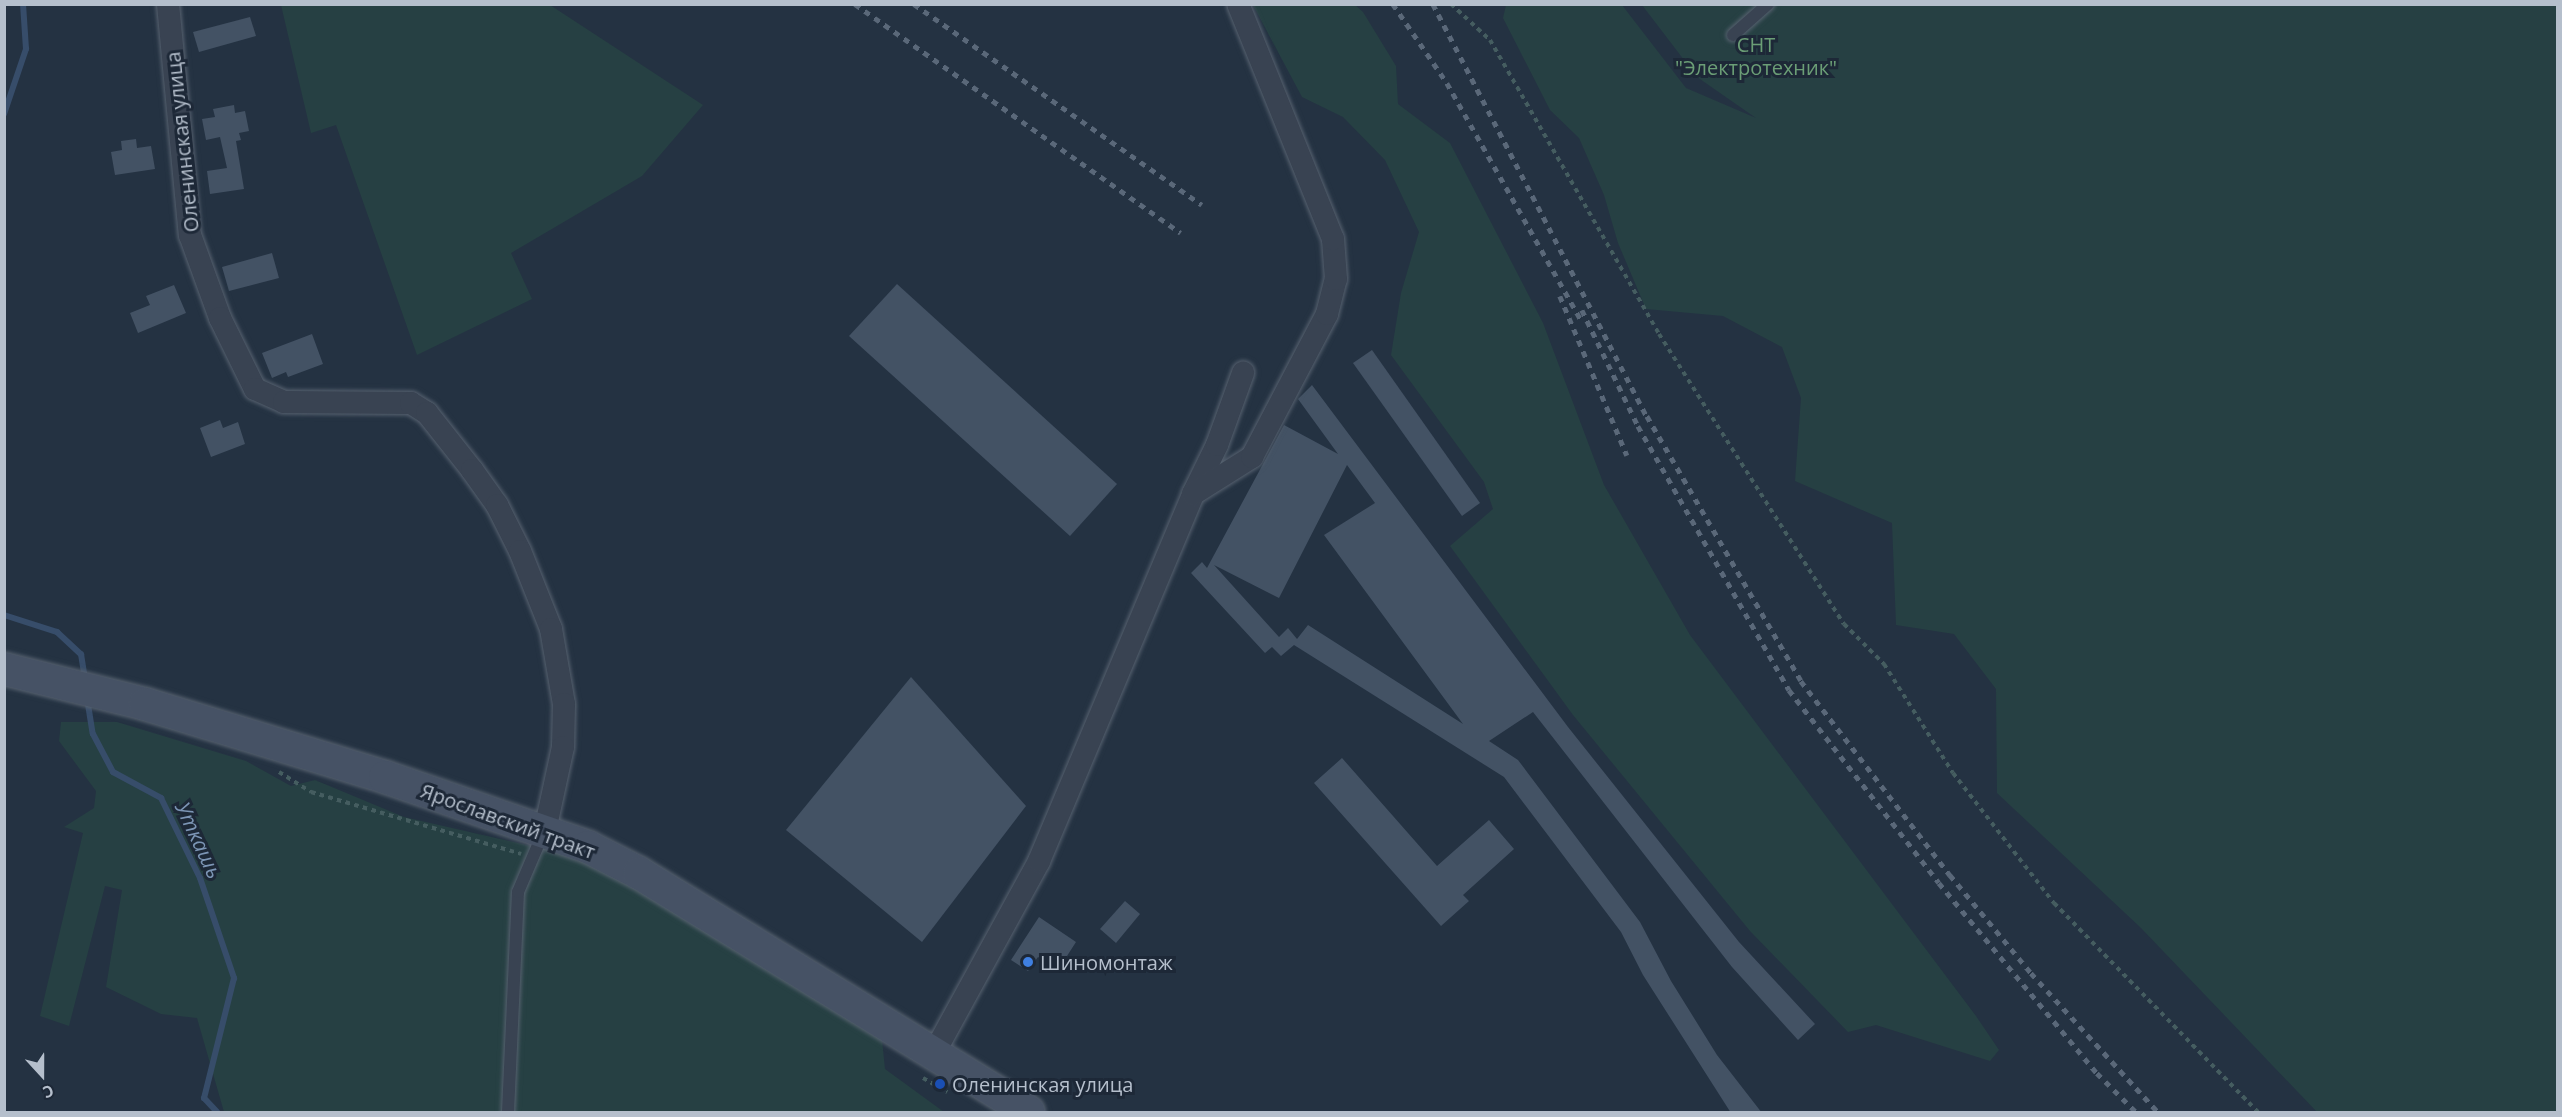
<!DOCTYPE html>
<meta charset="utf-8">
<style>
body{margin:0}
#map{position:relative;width:2562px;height:1117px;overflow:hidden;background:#243242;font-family:"Open Sans",sans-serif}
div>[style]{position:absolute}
.green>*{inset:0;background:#264043}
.stream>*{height:6px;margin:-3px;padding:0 3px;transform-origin:3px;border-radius:3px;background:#374d6a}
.building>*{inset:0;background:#435264}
.path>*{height:4px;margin-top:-2px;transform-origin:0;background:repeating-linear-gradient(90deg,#455d60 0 4.5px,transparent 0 9px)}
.roads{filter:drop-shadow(0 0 2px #56616f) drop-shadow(0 0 2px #56616f)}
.lane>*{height:12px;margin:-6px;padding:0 6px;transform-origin:6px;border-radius:6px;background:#394352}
.street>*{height:22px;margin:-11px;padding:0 11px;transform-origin:11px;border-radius:11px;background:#394352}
.secondary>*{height:32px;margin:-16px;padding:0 16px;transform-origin:16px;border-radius:16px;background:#465265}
.rail>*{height:4.5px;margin-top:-2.25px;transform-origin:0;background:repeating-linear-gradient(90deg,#5a6879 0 6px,transparent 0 12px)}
.dots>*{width:16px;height:16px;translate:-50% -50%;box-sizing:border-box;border:3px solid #1d2837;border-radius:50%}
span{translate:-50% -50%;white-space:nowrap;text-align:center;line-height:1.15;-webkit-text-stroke:6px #1d2837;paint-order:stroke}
.park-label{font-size:20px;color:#6b9e76}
.street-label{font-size:20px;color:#b5bfcc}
.poi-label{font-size:20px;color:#b5bfcc}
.left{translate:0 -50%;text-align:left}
.water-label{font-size:21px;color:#7c95b5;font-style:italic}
.frame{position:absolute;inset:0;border:6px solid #b5bfcc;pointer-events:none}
.north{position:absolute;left:12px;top:1045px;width:60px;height:60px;-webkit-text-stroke:4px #1d2837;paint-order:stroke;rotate:159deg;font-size:16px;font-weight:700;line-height:24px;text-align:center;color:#b5bfcc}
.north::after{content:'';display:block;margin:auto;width:21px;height:27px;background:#b5bfcc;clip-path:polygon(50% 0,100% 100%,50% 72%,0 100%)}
</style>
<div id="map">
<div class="green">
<div style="clip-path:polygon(281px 5px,550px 5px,703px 105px,642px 176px,511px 253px,532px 299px,417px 355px,336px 125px,311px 133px)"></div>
<div style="clip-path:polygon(1253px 5px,1355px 5px,1363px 12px,1396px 66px,1398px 104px,1450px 143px,1543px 323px,1604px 485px,1690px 635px,1976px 1016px,1999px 1050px,1990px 1061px,1876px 1025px,1848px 1032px,1750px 931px,1573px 715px,1450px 546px,1493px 509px,1484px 482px,1391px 355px,1401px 293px,1419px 232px,1385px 160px,1343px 117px,1302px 97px)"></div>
<div style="clip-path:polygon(1506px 5px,1622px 5px,1686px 88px,1756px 118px,1697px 77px,1642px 5px,2557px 5px,2557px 1112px,2317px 1112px,2141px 928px,1997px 793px,1996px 689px,1954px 634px,1896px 625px,1892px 523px,1795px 481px,1801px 398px,1782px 347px,1723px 316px,1646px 309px,1618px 243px,1604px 195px,1579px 138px,1550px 110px,1503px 18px)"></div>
<div style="clip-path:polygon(61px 722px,117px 722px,246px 761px,291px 786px,315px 780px,404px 817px,575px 856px,632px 886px,882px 1039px,885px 1069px,944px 1112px,224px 1112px,197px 1018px,161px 1014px,106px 987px,122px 890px,105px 886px,69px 1026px,40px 1016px,83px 833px,64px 827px,94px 808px,96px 791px,59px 741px)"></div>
</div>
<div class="stream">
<div style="left:4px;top:114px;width:69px;rotate:-71.3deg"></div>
<div style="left:26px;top:49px;width:45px;rotate:-93.8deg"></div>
<div style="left:4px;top:615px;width:56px;rotate:17.8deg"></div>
<div style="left:57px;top:632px;width:33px;rotate:43deg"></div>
<div style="left:81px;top:654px;width:25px;rotate:81deg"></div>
<div style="left:87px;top:698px;width:36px;rotate:81deg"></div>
<div style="left:93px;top:734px;width:43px;rotate:62.2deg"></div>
<div style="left:113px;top:772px;width:55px;rotate:28.4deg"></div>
<div style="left:161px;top:798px;width:89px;rotate:64deg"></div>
<div style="left:200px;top:878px;width:106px;rotate:71.2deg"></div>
<div style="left:234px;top:978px;width:124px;rotate:104deg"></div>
<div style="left:204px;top:1098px;width:19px;rotate:47deg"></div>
</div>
<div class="building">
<div style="clip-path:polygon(250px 17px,256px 36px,199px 52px,193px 32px)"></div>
<div style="clip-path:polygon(234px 105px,235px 113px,245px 111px,249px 131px,239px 133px,241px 140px,236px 141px,244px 189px,210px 194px,207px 171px,227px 168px,220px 137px,206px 140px,202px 119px,215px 117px,213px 109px)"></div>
<div style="clip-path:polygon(136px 139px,137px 148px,151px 146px,155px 169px,115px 175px,111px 152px,122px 150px,121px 141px)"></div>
<div style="clip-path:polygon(272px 253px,279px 278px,229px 291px,222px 267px)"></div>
<div style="clip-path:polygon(897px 284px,1117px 484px,1070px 536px,849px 336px)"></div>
<div style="clip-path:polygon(174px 285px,186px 313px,138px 333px,130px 313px,150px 305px,146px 296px)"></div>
<div style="clip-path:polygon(312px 334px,323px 364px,288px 377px,286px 372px,272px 378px,262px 353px)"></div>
<div style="clip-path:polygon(1372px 350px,1480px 503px,1462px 516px,1353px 363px)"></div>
<div style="clip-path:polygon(evenodd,1312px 385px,1568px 727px,1739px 942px,1815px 1024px,1798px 1040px,1732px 967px,1533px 712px,1489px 741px,1518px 760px,1640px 922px,1671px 981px,1717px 1055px,1762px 1113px,1731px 1113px,1643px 975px,1621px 932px,1504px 777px,1294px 645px,1281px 656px,1272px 647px,1265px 653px,1191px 573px,1202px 562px,1207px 568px,1284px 425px,1338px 454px,1298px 399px,1312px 385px,1347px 465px,1375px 503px,1324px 535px,1463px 724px,1308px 625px,1297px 639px,1288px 628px,1279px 637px,1214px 565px,1279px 598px,1347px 465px)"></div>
<div style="clip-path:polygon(220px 420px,223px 428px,238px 422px,245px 444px,211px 457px,200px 428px)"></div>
<div style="clip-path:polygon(911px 677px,1026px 806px,922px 942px,786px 830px)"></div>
<div style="clip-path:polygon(1342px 758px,1437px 866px,1489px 820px,1514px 849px,1463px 895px,1469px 901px,1441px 926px,1314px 783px)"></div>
<div style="clip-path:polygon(1125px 901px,1140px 914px,1116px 943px,1100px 929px)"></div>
<div style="clip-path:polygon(1039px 917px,1076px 942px,1058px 970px,1038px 957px,1028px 971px,1011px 960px)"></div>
</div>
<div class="path">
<div style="left:1451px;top:4px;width:53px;rotate:42.7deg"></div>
<div style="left:1490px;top:40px;width:339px;rotate:60.1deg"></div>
<div style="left:1659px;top:334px;width:344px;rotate:57.5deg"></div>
<div style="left:1844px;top:624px;width:57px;rotate:45deg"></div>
<div style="left:1884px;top:664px;width:129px;rotate:57.7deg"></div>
<div style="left:1953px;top:773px;width:165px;rotate:52.2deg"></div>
<div style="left:2054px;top:903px;width:292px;rotate:45.7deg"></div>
<div style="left:279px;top:772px;width:38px;rotate:32deg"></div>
<div style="left:311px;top:792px;width:219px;rotate:16.4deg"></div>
<div style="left:923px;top:1078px;width:28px;rotate:30deg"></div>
</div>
<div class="roads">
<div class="lane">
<div style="left:1733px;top:35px;width:47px;rotate:-41.5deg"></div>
<div style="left:508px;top:1112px;width:220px;rotate:-87.4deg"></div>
<div style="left:518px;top:892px;width:66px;rotate:-66.9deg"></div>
</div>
<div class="street">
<div style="left:168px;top:4px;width:232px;rotate:84.6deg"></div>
<div style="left:190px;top:235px;width:88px;rotate:70.1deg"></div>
<div style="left:220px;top:318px;width:79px;rotate:63.8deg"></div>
<div style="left:255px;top:389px;width:32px;rotate:24deg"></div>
<div style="left:284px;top:402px;width:127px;rotate:0.5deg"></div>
<div style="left:411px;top:403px;width:19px;rotate:32deg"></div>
<div style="left:427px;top:413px;width:73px;rotate:51.7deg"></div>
<div style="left:472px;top:470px;width:43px;rotate:54.5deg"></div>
<div style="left:497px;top:505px;width:51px;rotate:63.4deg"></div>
<div style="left:520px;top:551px;width:84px;rotate:68.3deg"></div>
<div style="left:551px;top:629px;width:76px;rotate:80.2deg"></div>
<div style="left:564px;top:704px;width:43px;rotate:91.3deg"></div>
<div style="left:563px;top:747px;width:85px;rotate:102.2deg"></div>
<div style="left:1193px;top:494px;width:55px;rotate:-63.9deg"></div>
<div style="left:1217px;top:445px;width:77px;rotate:-70.1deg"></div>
<div style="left:933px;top:1055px;width:221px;rotate:-61.3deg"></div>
<div style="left:1039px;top:861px;width:398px;rotate:-67.2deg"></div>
<div style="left:1193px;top:494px;width:70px;rotate:-32.1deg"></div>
<div style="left:1252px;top:457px;width:161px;rotate:-62.3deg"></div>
<div style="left:1327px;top:314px;width:36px;rotate:-76deg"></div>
<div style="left:1336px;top:279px;width:40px;rotate:-94.3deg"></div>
<div style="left:1333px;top:239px;width:253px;rotate:-112deg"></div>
</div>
<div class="secondary">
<div style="left:4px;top:669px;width:145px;rotate:13.9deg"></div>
<div style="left:145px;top:704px;width:251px;rotate:16.9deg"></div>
<div style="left:385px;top:777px;width:215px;rotate:19deg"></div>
<div style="left:588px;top:847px;width:57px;rotate:27deg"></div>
<div style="left:639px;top:873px;width:457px;rotate:31.5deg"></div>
</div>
</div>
<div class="rail">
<div style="left:855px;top:4px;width:398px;rotate:35.1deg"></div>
<div style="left:914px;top:4px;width:351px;rotate:34.9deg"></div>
<div style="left:1393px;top:4px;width:96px;rotate:55.6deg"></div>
<div style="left:1447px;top:83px;width:272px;rotate:60.5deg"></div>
<div style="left:1433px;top:4px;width:464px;rotate:62.6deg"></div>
<div style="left:1647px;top:416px;width:306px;rotate:59.8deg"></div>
<div style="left:1801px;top:681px;width:245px;rotate:52.5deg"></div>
<div style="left:1950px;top:875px;width:127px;rotate:50.4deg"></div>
<div style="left:2031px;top:973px;width:188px;rotate:47.6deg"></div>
<div style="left:1560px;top:296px;width:173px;rotate:67.2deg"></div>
<div style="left:1582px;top:310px;width:129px;rotate:64.2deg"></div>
<div style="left:1638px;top:426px;width:304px;rotate:60.2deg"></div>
<div style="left:1789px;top:690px;width:244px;rotate:52.1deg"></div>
<div style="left:1939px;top:883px;width:247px;rotate:50.3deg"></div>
<div style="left:2097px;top:1073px;width:55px;rotate:45deg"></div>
</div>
<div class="dots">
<div style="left:1028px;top:962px;background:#3f7fe0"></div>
<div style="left:940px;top:1084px;background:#1a4fb4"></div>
</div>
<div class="park-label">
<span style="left:1756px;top:56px">СНТ<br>"Электротехник"</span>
</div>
<div class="street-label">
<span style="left:182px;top:142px;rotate:-96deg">Оленинская улица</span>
<span style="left:508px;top:821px;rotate:20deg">Ярославский тракт</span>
</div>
<div class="poi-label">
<span class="left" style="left:1040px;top:962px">Шиномонтаж</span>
<span class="left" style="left:952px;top:1084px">Оленинская улица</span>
</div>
<div class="water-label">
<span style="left:199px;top:840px;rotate:65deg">Уткашь</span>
</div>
<div class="frame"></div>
<div class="north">С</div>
</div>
